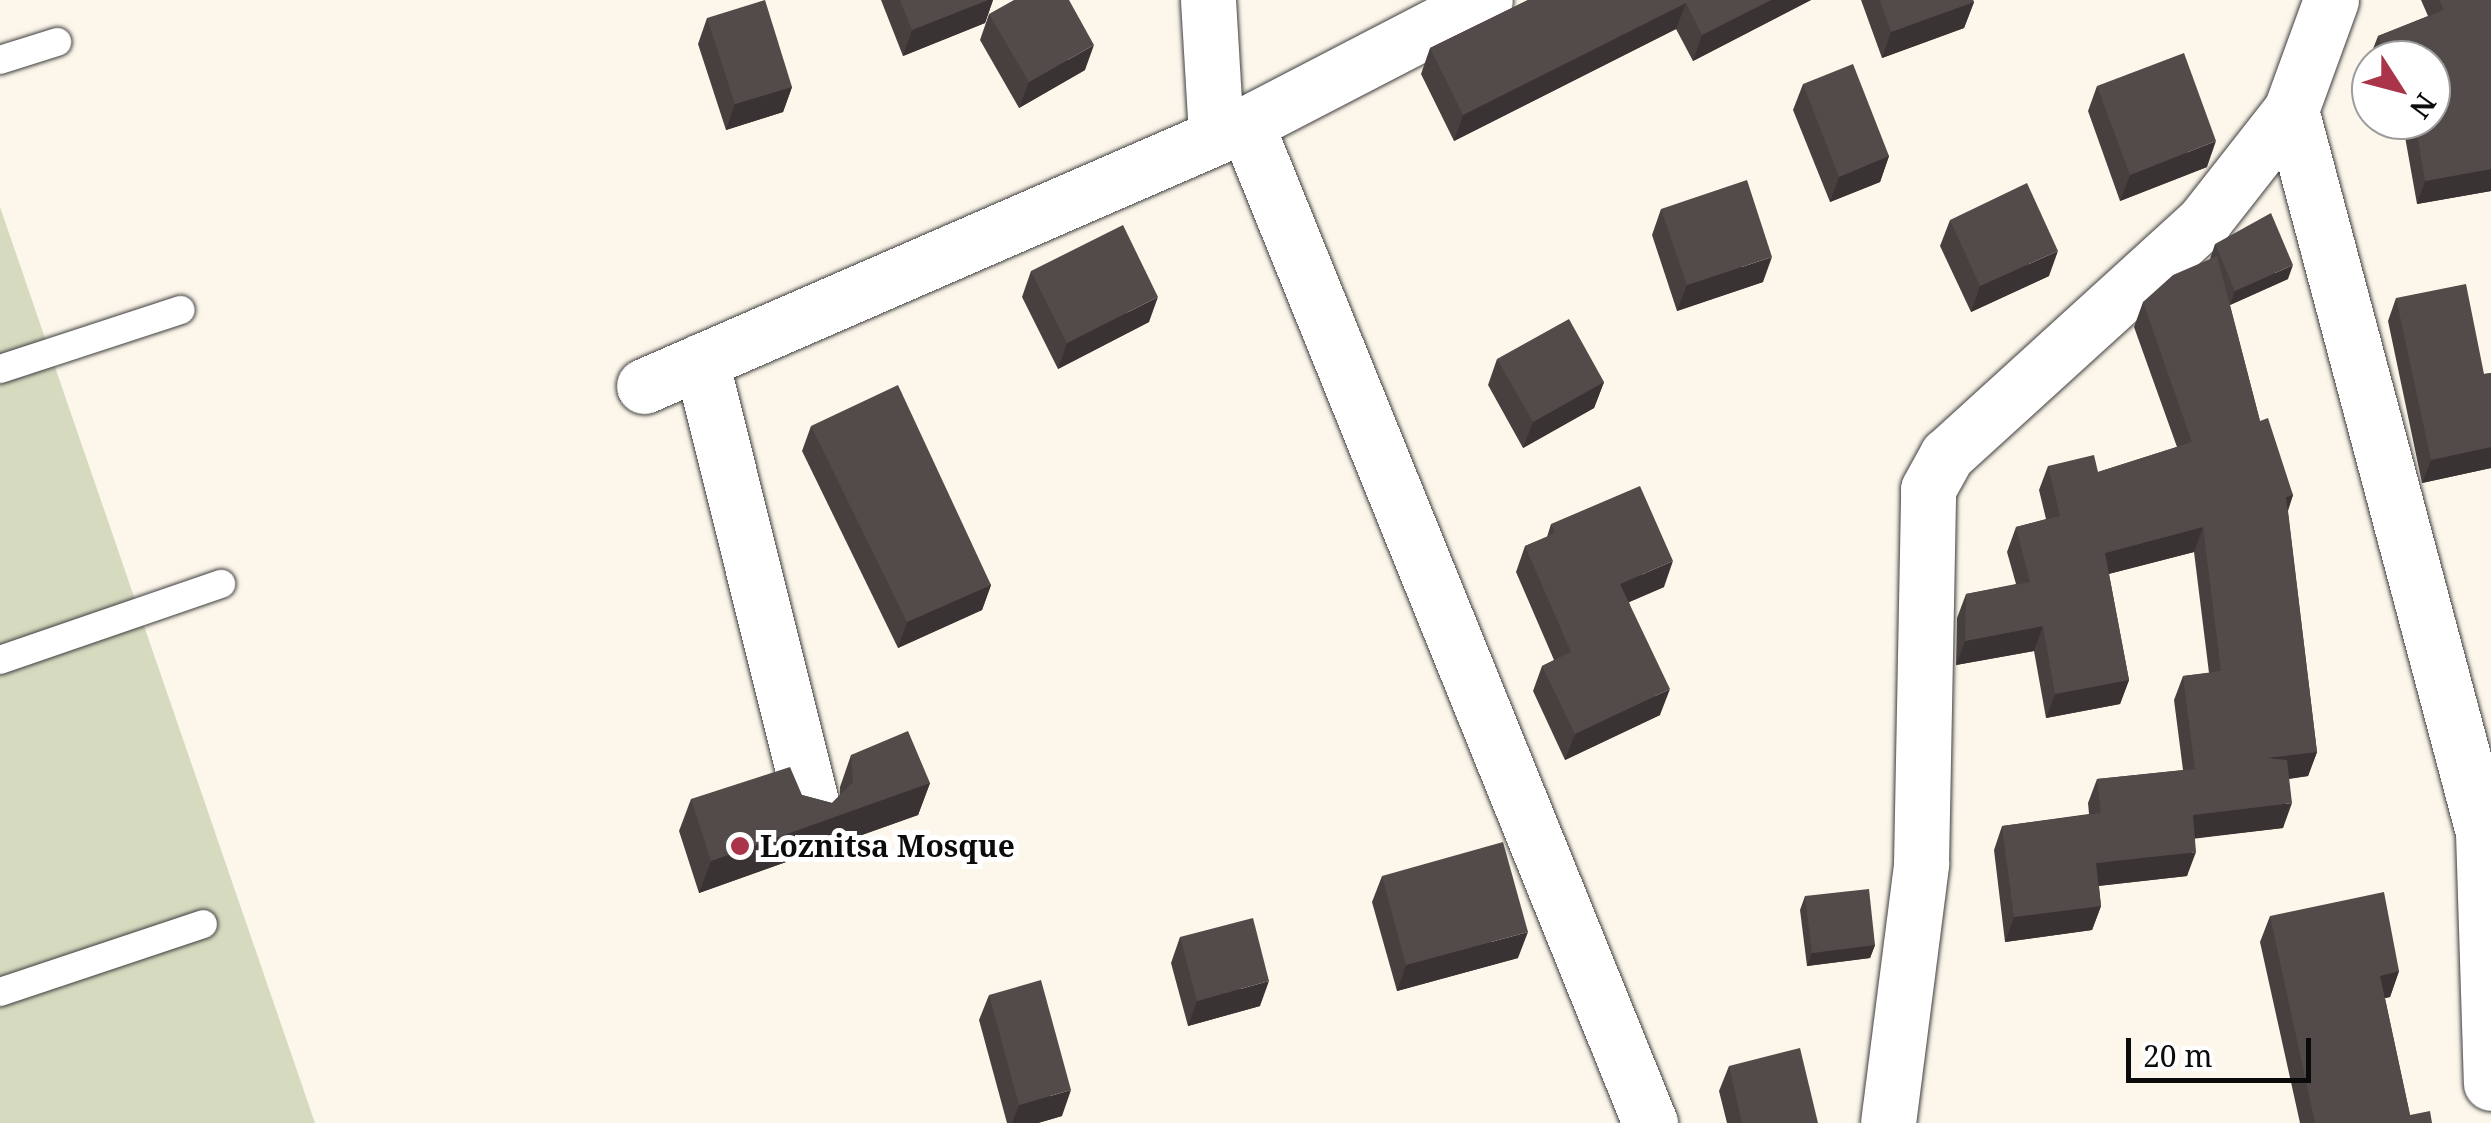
<!DOCTYPE html>
<style>
body{margin:0}
#map{position:relative;width:2491px;height:1123px;overflow:hidden;background:#fdf7eb;font-family:"Noto Serif",serif}
div>[style]{position:absolute}
.cemetery>*{inset:0;background:#d6dbc0}
.roads{filter:drop-shadow(0 0 2px #3e3e3e) drop-shadow(0 0 2px #3e3e3e)}
.service>*{height:28px;margin:-14px;padding:0 14px;transform-origin:14px;border-radius:14px;background:#fff}
.minor>*{height:55px;margin:-27.5px;padding:0 27.5px;transform-origin:27.5px;border-radius:27.5px;background:#fff}
.wall>*{inset:0;background:#47403f}
.shaded-wall>*{inset:0;background:#393433}
.building>*{inset:0;background:#524b49}
.dots>*{width:28px;height:28px;translate:-50% -50%;box-sizing:border-box;border:5px solid #fff;border-radius:50%}
span{translate:-50% -50%;white-space:nowrap;text-align:center;line-height:1.15;-webkit-text-stroke:10px #fff;paint-order:stroke}
.poi-label{font-size:30px;color:#0b0b0b;font-weight:700}
.left{translate:0 -50%;text-align:left}
.north{position:absolute;left:2351px;top:40px;width:100px;height:100px;box-sizing:border-box;background:#fff;border:2px solid #9d9d9d;border-radius:50%;rotate:126deg;font-size:28px;font-weight:700;line-height:40px;text-align:center;color:#0b0b0b}
.north::after{content:'';display:block;margin:auto;width:35px;height:45px;background:#aa344a;clip-path:polygon(50% 0,100% 100%,50% 72%,0 100%)}
.scale{position:absolute;left:2126px;top:1038px;width:185px;height:45px;box-sizing:border-box;border:5px solid #0b0b0b;border-top:0;padding-left:12px;font-size:30px;line-height:35px;white-space:nowrap;color:#0b0b0b;-webkit-text-stroke:8px #fff;paint-order:stroke}
</style>
<div id="map">
<div class="cemetery">
<div style="clip-path:polygon(0 207px,315px 1123px,0 1123px)"></div>
</div>
<div class="roads">
<div class="service">
<div style="left:0;top:60px;width:60px;rotate:-17.5deg"></div>
<div style="left:0;top:369px;width:190px;rotate:-18.1deg"></div>
<div style="left:0;top:660px;width:234px;rotate:-19deg"></div>
<div style="left:0;top:992px;width:214px;rotate:-18.5deg"></div>
</div>
<div class="minor">
<div style="left:1208px;top:0;width:134px;rotate:86.6deg"></div>
<div style="left:2291px;top:110px;width:747px;rotate:75.11deg"></div>
<div style="left:2483px;top:832px;width:251px;rotate:88.2deg"></div>
<div style="left:1246px;top:124px;width:1078px;rotate:67.98deg"></div>
<div style="left:701px;top:361px;width:458px;rotate:76deg"></div>
<div style="left:644px;top:386px;width:657px;rotate:-23.52deg"></div>
<div style="left:1246px;top:124px;width:269px;rotate:-27.4deg"></div>
<div style="left:1888px;top:1123px;width:261px;rotate:-82.7deg"></div>
<div style="left:1921px;top:864px;width:375px;rotate:-88.9deg"></div>
<div style="left:1928px;top:489px;width:39px;rotate:-61deg"></div>
<div style="left:1947px;top:455px;width:348px;rotate:-42.3deg"></div>
<div style="left:2204px;top:221px;width:141px;rotate:-51.9deg"></div>
<div style="left:2291px;top:110px;width:117px;rotate:-70deg"></div>
</div>
</div>
<div class="wall">
<div style="clip-path:polygon(881px 0,993px 0,985px 23px,903px 56px)"></div>
<div style="clip-path:polygon(1528px 0,1811px 0,1693px 61px,1676px 29px,1454px 141px,1421px 74px,1430px 48px)"></div>
<div style="clip-path:polygon(1861px 0,1973px 0,1974px 2px,1964px 28px,1882px 58px)"></div>
<div style="clip-path:polygon(2421px 0,2491px 0,2491px 191px,2417px 204px,2402px 120px,2431px 120px,2431px 60px,2371px 60px,2371px 64px,2369px 59px,2378px 36px,2428px 16px)"></div>
<div style="clip-path:polygon(989px 14px,1085px 70px,1019px 108px,980px 40px)"></div>
<div style="clip-path:polygon(707px 18px,792px 87px,783px 112px,726px 130px,698px 44px)"></div>
<div style="clip-path:polygon(1803px 84px,1889px 156px,1880px 182px,1830px 202px,1793px 110px)"></div>
<div style="clip-path:polygon(2097px 86px,2207px 167px,2120px 201px,2088px 111px)"></div>
<div style="clip-path:polygon(1661px 209px,1763px 282px,1677px 311px,1652px 235px)"></div>
<div style="clip-path:polygon(1950px 220px,2049px 276px,1971px 312px,1940px 246px)"></div>
<div style="clip-path:polygon(2215px 244px,2288px 279px,2230px 305px,2260px 421px,2293px 495px,2288px 511px,2317px 752px,2308px 776px,2289px 779px,2283px 828px,2195px 838px,2187px 876px,2099px 886px,2101px 906px,2092px 930px,2005px 942px,1994px 850px,2002px 826px,2089px 814px,2088px 803px,2097px 779px,2183px 770px,2174px 700px,2183px 676px,2209px 673px,2194px 552px,2109px 574px,2129px 680px,2120px 704px,2046px 718px,2034px 651px,1956px 665px,1957px 618px,1966px 594px,2016px 584px,2007px 552px,2016px 527px,2046px 519px,2039px 490px,2048px 466px,2098px 472px,2177px 447px,2134px 327px,2143px 302px,2210px 259px)"></div>
<div style="clip-path:polygon(1031px 271px,1149px 322px,1058px 369px,1022px 297px)"></div>
<div style="clip-path:polygon(2396px 298px,2484px 374px,2491px 373px,2491px 468px,2422px 483px,2388px 321px)"></div>
<div style="clip-path:polygon(1497px 359px,1604px 382px,1594px 408px,1523px 448px,1488px 385px)"></div>
<div style="clip-path:polygon(811px 426px,991px 585px,982px 610px,898px 648px,802px 451px)"></div>
<div style="clip-path:polygon(1551px 524px,1664px 587px,1629px 602px,1660px 715px,1565px 760px,1533px 691px,1542px 666px,1554px 660px,1516px 572px,1525px 546px,1547px 537px)"></div>
<div style="clip-path:polygon(851px 755px,930px 783px,918px 815px,699px 893px,679px 831px,691px 799px,802px 795px,832px 803px,840px 795px,840px 787px)"></div>
<div style="clip-path:polygon(1382px 876px,1518px 958px,1397px 991px,1372px 902px)"></div>
<div style="clip-path:polygon(1805px 896px,1875px 945px,1870px 958px,1807px 966px,1800px 910px)"></div>
<div style="clip-path:polygon(2270px 916px,2399px 971px,2390px 997px,2385px 998px,2410px 1115px,2432px 1123px,2300px 1123px,2260px 942px)"></div>
<div style="clip-path:polygon(1180px 937px,1260px 1006px,1188px 1026px,1171px 963px)"></div>
<div style="clip-path:polygon(989px 995px,1062px 1116px,1038px 1123px,1007px 1123px,979px 1020px)"></div>
<div style="clip-path:polygon(1729px 1066px,1818px 1123px,1727px 1123px,1719px 1091px)"></div>
</div>
<div class="shaded-wall">
<div style="clip-path:polygon(988px 0,993px 0,985px 23px,903px 56px,912px 30px)"></div>
<div style="clip-path:polygon(1771px 0,1811px 0,1693px 61px,1702px 35px)"></div>
<div style="clip-path:polygon(1974px 2px,1964px 28px,1882px 58px,1891px 32px)"></div>
<div style="clip-path:polygon(1686px 3px,1676px 29px,1454px 141px,1463px 115px)"></div>
<div style="clip-path:polygon(1094px 45px,1085px 70px,1019px 108px,1029px 82px)"></div>
<div style="clip-path:polygon(792px 87px,783px 112px,726px 130px,735px 104px)"></div>
<div style="clip-path:polygon(2216px 141px,2207px 167px,2120px 201px,2130px 175px)"></div>
<div style="clip-path:polygon(1889px 156px,1880px 182px,1830px 202px,1839px 177px)"></div>
<div style="clip-path:polygon(2491px 169px,2491px 191px,2417px 204px,2425px 181px)"></div>
<div style="clip-path:polygon(2058px 251px,2049px 276px,1971px 312px,1980px 286px)"></div>
<div style="clip-path:polygon(1772px 257px,1763px 282px,1677px 311px,1687px 285px)"></div>
<div style="clip-path:polygon(2293px 265px,2288px 279px,2230px 305px,2235px 291px)"></div>
<div style="clip-path:polygon(1158px 297px,1149px 322px,1058px 369px,1067px 343px)"></div>
<div style="clip-path:polygon(1604px 382px,1594px 408px,1523px 448px,1533px 422px)"></div>
<div style="clip-path:polygon(2491px 447px,2491px 468px,2422px 483px,2431px 460px)"></div>
<div style="clip-path:polygon(2293px 495px,2284px 519px,2286px 497px)"></div>
<div style="clip-path:polygon(2203px 527px,2194px 552px,2096px 577px,2105px 553px)"></div>
<div style="clip-path:polygon(1673px 561px,1664px 587px,1611px 610px,1620px 584px)"></div>
<div style="clip-path:polygon(991px 585px,982px 610px,898px 648px,907px 622px)"></div>
<div style="clip-path:polygon(2043px 626px,2034px 651px,1956px 665px,1965px 641px)"></div>
<div style="clip-path:polygon(2129px 680px,2120px 704px,2046px 718px,2055px 694px)"></div>
<div style="clip-path:polygon(1670px 689px,1660px 715px,1565px 760px,1575px 734px)"></div>
<div style="clip-path:polygon(2317px 752px,2308px 776px,2257px 783px,2266px 758px)"></div>
<div style="clip-path:polygon(930px 783px,918px 815px,699px 893px,711px 861px)"></div>
<div style="clip-path:polygon(2292px 803px,2283px 828px,2184px 840px,2193px 815px)"></div>
<div style="clip-path:polygon(2196px 852px,2187px 876px,2087px 887px,2096px 863px)"></div>
<div style="clip-path:polygon(2101px 906px,2092px 930px,2005px 942px,2014px 917px)"></div>
<div style="clip-path:polygon(1528px 932px,1518px 958px,1397px 991px,1406px 965px)"></div>
<div style="clip-path:polygon(1875px 945px,1870px 958px,1807px 966px,1812px 953px)"></div>
<div style="clip-path:polygon(2399px 971px,2390px 997px,2371px 1001px,2380px 976px)"></div>
<div style="clip-path:polygon(1269px 981px,1260px 1006px,1188px 1026px,1197px 1001px)"></div>
<div style="clip-path:polygon(1071px 1090px,1062px 1116px,1038px 1123px,1012px 1123px,1019px 1105px)"></div>
</div>
<div class="building">
<div style="clip-path:polygon(765px 0,792px 87px,735px 104px,707px 18px)"></div>
<div style="clip-path:polygon(900px 0,988px 0,912px 30px)"></div>
<div style="clip-path:polygon(1014px 0,1069px 0,1094px 45px,1029px 82px,989px 14px)"></div>
<div style="clip-path:polygon(1528px 0,1771px 0,1702px 35px,1686px 3px,1463px 115px,1430px 48px)"></div>
<div style="clip-path:polygon(1880px 0,1973px 0,1974px 2px,1891px 32px)"></div>
<div style="clip-path:polygon(2439px 0,2491px 0,2491px 169px,2425px 181px,2415px 120px,2431px 120px,2431px 60px,2387px 60px,2378px 36px,2444px 10px)"></div>
<div style="clip-path:polygon(2184px 53px,2216px 141px,2130px 175px,2097px 86px)"></div>
<div style="clip-path:polygon(1853px 64px,1889px 156px,1839px 177px,1803px 84px)"></div>
<div style="clip-path:polygon(1747px 180px,1772px 257px,1687px 285px,1661px 209px)"></div>
<div style="clip-path:polygon(2027px 183px,2058px 251px,1980px 286px,1950px 220px)"></div>
<div style="clip-path:polygon(2271px 213px,2293px 265px,2235px 291px,2215px 244px)"></div>
<div style="clip-path:polygon(1123px 225px,1158px 297px,1067px 343px,1031px 271px)"></div>
<div style="clip-path:polygon(2217px 256px,2260px 421px,2268px 418px,2293px 495px,2286px 497px,2317px 752px,2266px 758px,2287px 760px,2292px 803px,2193px 815px,2196px 852px,2096px 863px,2101px 906px,2014px 917px,2002px 826px,2101px 813px,2097px 779px,2195px 769px,2183px 676px,2221px 671px,2203px 527px,2105px 553px,2129px 680px,2055px 694px,2043px 626px,1965px 641px,1966px 594px,2030px 582px,2016px 527px,2060px 516px,2048px 466px,2094px 455px,2098px 472px,2192px 442px,2143px 302px,2173px 275px)"></div>
<div style="clip-path:polygon(2466px 284px,2484px 374px,2491px 373px,2491px 447px,2431px 460px,2396px 298px)"></div>
<div style="clip-path:polygon(1569px 319px,1604px 382px,1533px 422px,1497px 359px)"></div>
<div style="clip-path:polygon(898px 385px,991px 585px,907px 622px,811px 426px)"></div>
<div style="clip-path:polygon(1640px 486px,1673px 561px,1620px 584px,1670px 689px,1575px 734px,1542px 666px,1571px 652px,1525px 546px,1555px 533px,1551px 524px)"></div>
<div style="clip-path:polygon(908px 731px,930px 783px,711px 861px,691px 799px,790px 767px,802px 795px,832px 803px,853px 782px,851px 755px)"></div>
<div style="clip-path:polygon(1503px 842px,1528px 932px,1406px 965px,1382px 876px)"></div>
<div style="clip-path:polygon(1869px 889px,1875px 945px,1812px 953px,1805px 896px)"></div>
<div style="clip-path:polygon(2384px 892px,2399px 971px,2380px 976px,2410px 1115px,2430px 1111px,2432px 1123px,2315px 1123px,2270px 916px)"></div>
<div style="clip-path:polygon(1253px 918px,1269px 981px,1197px 1001px,1180px 937px)"></div>
<div style="clip-path:polygon(1041px 980px,1071px 1090px,1019px 1105px,989px 995px)"></div>
<div style="clip-path:polygon(1800px 1048px,1818px 1123px,1742px 1123px,1729px 1066px)"></div>
</div>
<div class="dots">
<div style="left:740px;top:846px;background:#aa344a"></div>
</div>
<div class="poi-label">
<span class="left" style="left:760px;top:846px">Loznitsa Mosque</span>
</div>
<div class="north">N</div>
<div class="scale">20 m</div>
</div>
